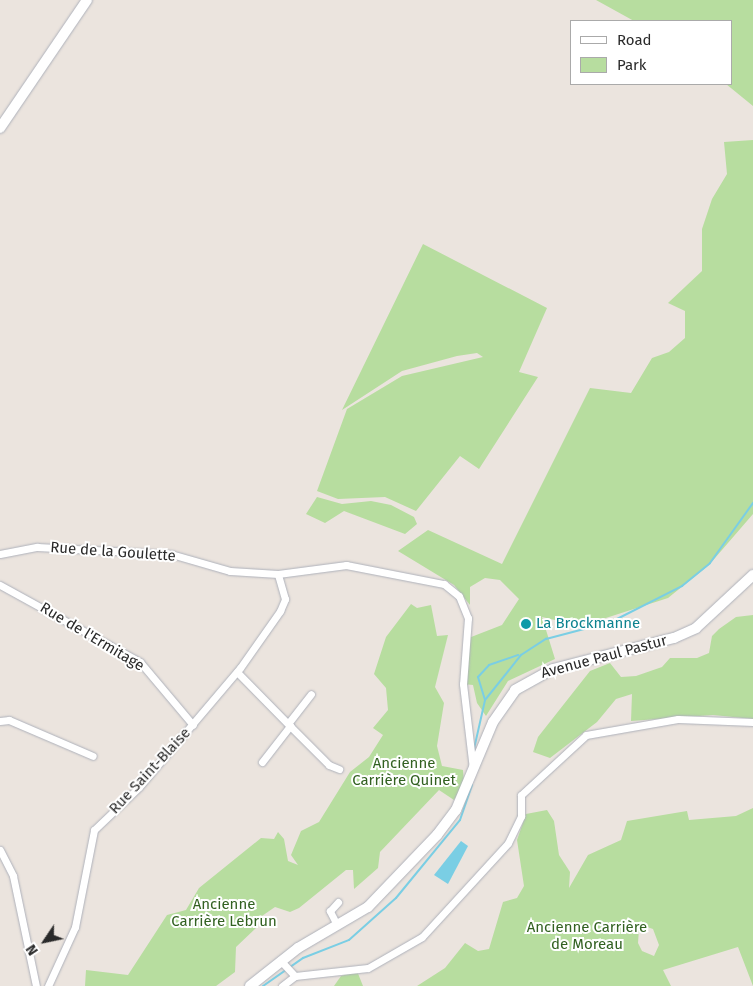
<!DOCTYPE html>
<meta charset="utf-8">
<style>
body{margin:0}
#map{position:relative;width:753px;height:986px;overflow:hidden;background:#ebe4de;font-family:"Fira Sans",sans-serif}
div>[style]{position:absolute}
.green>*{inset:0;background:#b7dd9f}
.water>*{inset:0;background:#7acee4}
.stream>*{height:2px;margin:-1px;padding:0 1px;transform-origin:1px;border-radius:1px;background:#7acee4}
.roads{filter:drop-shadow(0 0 1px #aeb1ba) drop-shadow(0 0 1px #aeb1ba)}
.minor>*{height:7px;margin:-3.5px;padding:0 3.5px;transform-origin:3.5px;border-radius:3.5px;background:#fff}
.secondary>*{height:10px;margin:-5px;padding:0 5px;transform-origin:5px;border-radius:5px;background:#fff}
.dots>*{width:14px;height:14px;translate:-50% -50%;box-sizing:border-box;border:2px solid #fff;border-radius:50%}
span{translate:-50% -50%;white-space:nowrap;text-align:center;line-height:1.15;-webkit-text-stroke:4px #fff;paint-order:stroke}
.street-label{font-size:15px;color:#2a2a2a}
.culture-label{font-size:15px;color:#0d838f}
.left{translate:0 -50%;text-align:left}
.park-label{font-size:15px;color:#326121}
.legend{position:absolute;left:570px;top:20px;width:162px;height:65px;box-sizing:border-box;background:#fff;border:1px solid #aaa;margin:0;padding:6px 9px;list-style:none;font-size:15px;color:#2a2a2a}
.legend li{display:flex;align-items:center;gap:10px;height:25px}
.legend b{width:25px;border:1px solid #aaa}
.north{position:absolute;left:20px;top:916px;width:50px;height:50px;-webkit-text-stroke:4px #fff;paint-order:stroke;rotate:236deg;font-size:14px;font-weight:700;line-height:20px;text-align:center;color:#2a2a2a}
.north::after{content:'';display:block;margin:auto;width:18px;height:22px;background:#2a2a2a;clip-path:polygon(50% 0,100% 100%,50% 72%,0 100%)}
</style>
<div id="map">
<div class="green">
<div style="clip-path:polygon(596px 0,753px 0,753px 106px,726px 84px,732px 84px,732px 21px,634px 21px)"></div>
<div style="clip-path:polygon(753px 140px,753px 514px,709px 565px,668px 598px,581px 626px,542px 617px,555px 659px,508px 681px,486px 716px,477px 703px,473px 685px,463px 684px,466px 639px,502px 625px,519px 599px,500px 580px,485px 578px,470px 587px,470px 605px,454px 585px,398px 551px,428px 530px,502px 564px,590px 388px,631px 393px,652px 358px,669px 352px,685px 338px,685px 311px,668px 303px,702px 271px,702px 229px,712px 199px,727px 174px,724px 142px)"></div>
<div style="clip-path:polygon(423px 244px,547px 308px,519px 372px,538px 377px,479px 469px,460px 456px,416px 511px,385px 497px,338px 499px,317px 491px,347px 409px,402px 376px,483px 357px,477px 353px,457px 356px,402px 371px,342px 410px)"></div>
<div style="clip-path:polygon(317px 497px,342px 504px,371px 501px,391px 505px,414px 517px,417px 524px,405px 534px,344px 511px,325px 523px,306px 514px)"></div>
<div style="clip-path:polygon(411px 604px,417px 608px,431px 605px,437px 636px,448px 635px,435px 687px,444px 703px,437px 746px,442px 766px,463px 770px,464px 783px,454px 800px,439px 790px,380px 852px,378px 868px,354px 889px,353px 870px,346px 870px,299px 908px,290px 912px,275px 907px,259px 918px,256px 928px,236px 947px,235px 972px,216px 986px,85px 986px,86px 970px,128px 975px,167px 915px,186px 910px,199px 888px,261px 838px,274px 839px,278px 832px,284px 839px,288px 861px,298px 865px,291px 855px,301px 831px,319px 822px,350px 772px,369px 757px,383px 735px,373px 728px,388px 710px,386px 688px,374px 674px,386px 637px)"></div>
<div style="clip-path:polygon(753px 615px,753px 719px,713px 715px,631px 721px,632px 694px,616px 699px,597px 722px,550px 758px,533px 752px,538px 737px,590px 671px,610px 663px,621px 677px,636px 676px,662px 667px,670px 658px,697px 658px,709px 653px,712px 636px,719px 629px,736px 617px)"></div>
<div style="clip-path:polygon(evenodd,753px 808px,753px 986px,738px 947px,663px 970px,671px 986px,417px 986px,445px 968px,465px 943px,478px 951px,489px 949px,503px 902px,517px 898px,524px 886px,517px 840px,526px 814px,547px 810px,554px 821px,559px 855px,570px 872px,569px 888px,588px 855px,621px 840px,627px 821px,687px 811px,689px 820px,736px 816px,753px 808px,644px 926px,653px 929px,659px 945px,654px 956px,642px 951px,638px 943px,639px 929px,644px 926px)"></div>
<div style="clip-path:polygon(357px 971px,363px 986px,334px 986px,341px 976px)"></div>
</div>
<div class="water">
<div style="clip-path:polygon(461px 841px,468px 846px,448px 884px,434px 875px)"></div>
</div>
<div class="stream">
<div style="left:485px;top:700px;width:24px;rotate:-107deg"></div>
<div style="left:478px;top:677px;width:16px;rotate:-47deg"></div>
<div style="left:489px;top:665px;width:31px;rotate:-19deg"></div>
<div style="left:474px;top:749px;width:50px;rotate:-77.3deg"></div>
<div style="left:485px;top:700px;width:58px;rotate:-51.3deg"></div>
<div style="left:521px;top:655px;width:30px;rotate:-33deg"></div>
<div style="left:546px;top:639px;width:67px;rotate:-14.7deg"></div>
<div style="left:611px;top:622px;width:80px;rotate:-26.9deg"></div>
<div style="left:682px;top:586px;width:36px;rotate:-39deg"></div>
<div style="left:710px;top:563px;width:74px;rotate:-54.4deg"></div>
<div style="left:263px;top:986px;width:49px;rotate:-35deg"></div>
<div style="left:303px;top:958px;width:49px;rotate:-21.4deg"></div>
<div style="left:349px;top:940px;width:63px;rotate:-41.8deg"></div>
<div style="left:396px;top:898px;width:101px;rotate:-50.6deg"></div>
<div style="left:460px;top:820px;width:37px;rotate:-71deg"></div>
</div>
<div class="roads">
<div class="minor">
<div style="left:0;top:554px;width:38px;rotate:-11deg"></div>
<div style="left:37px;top:547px;width:134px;rotate:3deg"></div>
<div style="left:171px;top:554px;width:61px;rotate:16.1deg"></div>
<div style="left:230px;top:571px;width:48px;rotate:3.6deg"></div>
<div style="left:278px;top:574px;width:69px;rotate:-7.5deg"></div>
<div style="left:346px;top:565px;width:100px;rotate:11deg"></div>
<div style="left:444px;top:584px;width:19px;rotate:39deg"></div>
<div style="left:459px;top:596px;width:24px;rotate:68deg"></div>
<div style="left:468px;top:618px;width:66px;rotate:94.3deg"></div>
<div style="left:463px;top:684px;width:86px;rotate:83.3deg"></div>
<div style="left:0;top:585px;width:160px;rotate:28.8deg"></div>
<div style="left:140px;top:662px;width:82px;rotate:49.9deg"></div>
<div style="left:237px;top:672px;width:76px;rotate:45.5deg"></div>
<div style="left:0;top:721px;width:9px;rotate:-6deg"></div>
<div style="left:9px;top:720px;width:91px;rotate:23.2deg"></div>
<div style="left:290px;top:721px;width:34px;rotate:-52deg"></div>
<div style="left:290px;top:726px;width:55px;rotate:45deg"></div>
<div style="left:329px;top:765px;width:11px;rotate:22deg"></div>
<div style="left:262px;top:762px;width:46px;rotate:-52.1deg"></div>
<div style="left:0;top:850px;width:29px;rotate:63deg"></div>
<div style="left:13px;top:876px;width:112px;rotate:78.2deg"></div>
<div style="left:337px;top:925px;width:16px;rotate:-117deg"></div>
<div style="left:330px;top:911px;width:12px;rotate:-48deg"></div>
<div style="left:280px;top:960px;width:22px;rotate:47deg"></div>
<div style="left:48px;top:986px;width:65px;rotate:-65.4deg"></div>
<div style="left:75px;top:927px;width:99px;rotate:-78.9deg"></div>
<div style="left:94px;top:830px;width:62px;rotate:-43.7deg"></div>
<div style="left:139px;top:787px;width:156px;rotate:-49.7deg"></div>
<div style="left:240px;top:668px;width:70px;rotate:-54.9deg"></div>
<div style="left:280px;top:611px;width:13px;rotate:-67deg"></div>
<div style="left:285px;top:599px;width:26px;rotate:-106deg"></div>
<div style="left:282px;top:986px;width:16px;rotate:-38deg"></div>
<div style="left:295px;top:976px;width:73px;rotate:-6.3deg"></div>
<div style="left:368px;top:968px;width:62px;rotate:-29.9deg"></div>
<div style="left:422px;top:937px;width:127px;rotate:-47.5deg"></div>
<div style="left:508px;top:843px;width:30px;rotate:-64deg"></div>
<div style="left:521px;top:816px;width:21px;rotate:-90deg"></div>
<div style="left:521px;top:795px;width:88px;rotate:-42.7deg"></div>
<div style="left:586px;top:735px;width:93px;rotate:-9.9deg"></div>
<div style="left:678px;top:719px;width:75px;rotate:2.3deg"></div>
</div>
<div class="secondary">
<div style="left:0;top:128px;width:155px;rotate:-55.8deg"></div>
<div style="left:250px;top:986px;width:61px;rotate:-38.4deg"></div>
<div style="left:298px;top:948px;width:81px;rotate:-30.4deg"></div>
<div style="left:368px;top:907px;width:100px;rotate:-46.2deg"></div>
<div style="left:437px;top:835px;width:31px;rotate:-53deg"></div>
<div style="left:456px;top:810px;width:95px;rotate:-67.2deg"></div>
<div style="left:493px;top:722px;width:39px;rotate:-55deg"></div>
<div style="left:515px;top:690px;width:43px;rotate:-28.9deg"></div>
<div style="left:553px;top:669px;width:125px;rotate:-14.4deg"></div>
<div style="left:674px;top:638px;width:24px;rotate:-24deg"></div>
<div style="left:696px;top:628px;width:78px;rotate:-42.9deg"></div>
</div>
</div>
<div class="dots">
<div style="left:526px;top:624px;background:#0f9aa8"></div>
</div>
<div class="street-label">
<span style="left:113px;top:552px;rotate:4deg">Rue de la Goulette</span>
<span style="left:92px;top:637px;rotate:31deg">Rue de l'Ermitage</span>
<span style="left:604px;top:657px;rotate:-15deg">Avenue Paul Pastur</span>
<span style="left:150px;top:771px;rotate:-47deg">Rue Saint-Blaise</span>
</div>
<div class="culture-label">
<span class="left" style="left:536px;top:624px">La Brockmanne</span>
</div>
<div class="park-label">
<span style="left:404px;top:772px">Ancienne<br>Carrière Quinet</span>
<span style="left:224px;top:913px">Ancienne<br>Carrière Lebrun</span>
<span style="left:587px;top:936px">Ancienne Carrière<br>de Moreau</span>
</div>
<ul class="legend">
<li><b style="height:6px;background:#fff"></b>Road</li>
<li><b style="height:14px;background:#b7dd9f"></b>Park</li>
</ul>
<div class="north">N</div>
</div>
